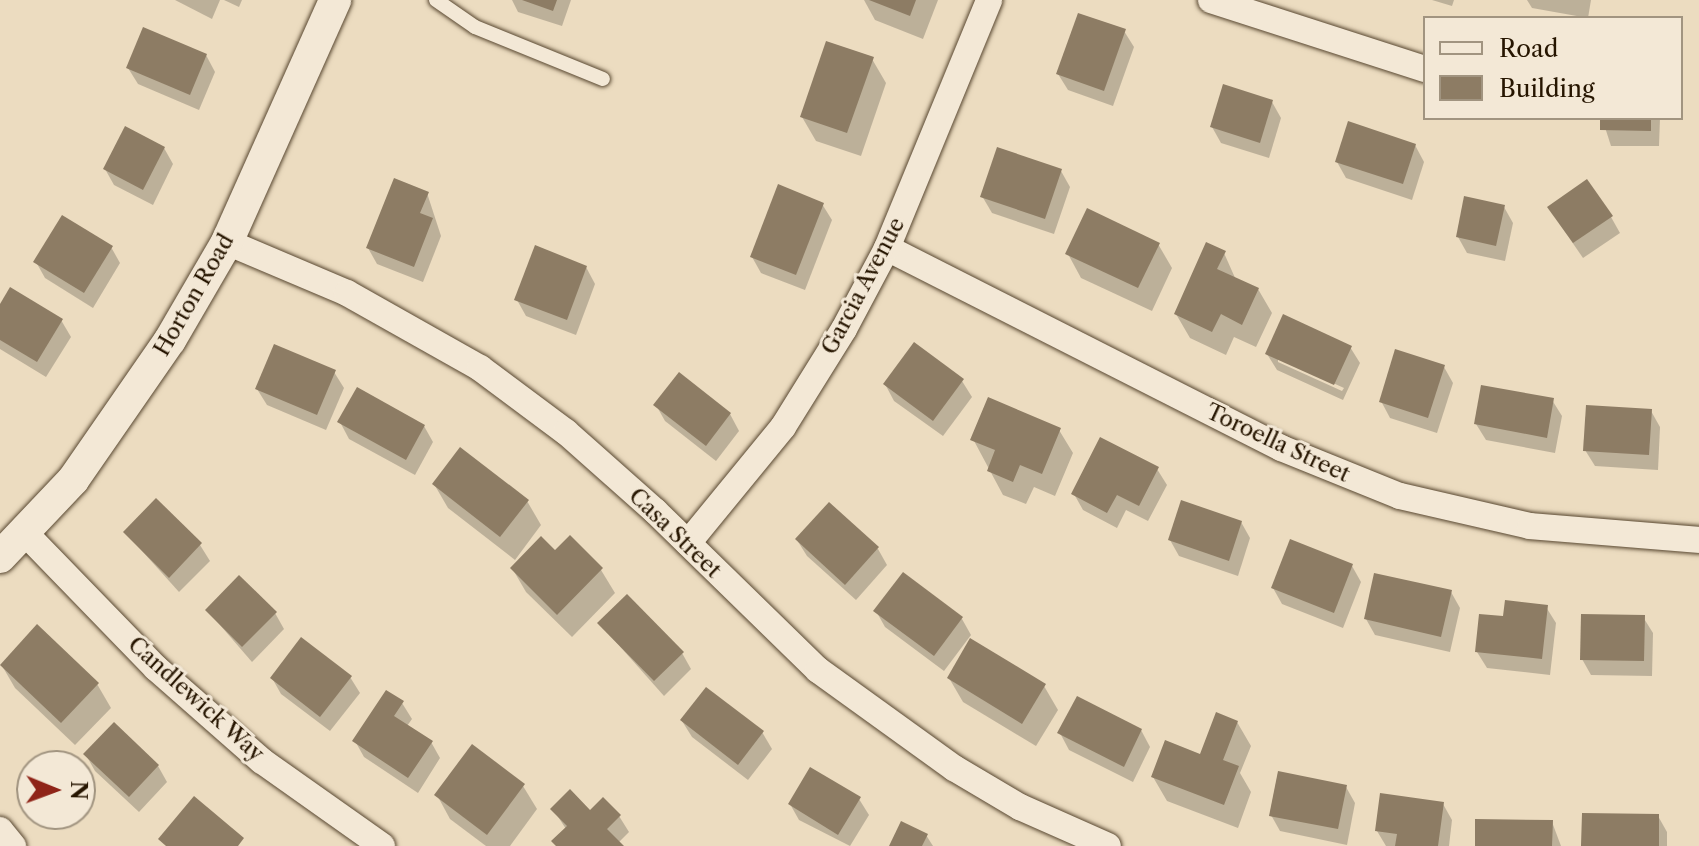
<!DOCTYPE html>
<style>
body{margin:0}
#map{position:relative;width:1699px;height:846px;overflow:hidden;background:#ecdcc0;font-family:"Libre Caslon Text",serif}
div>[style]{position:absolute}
.shadow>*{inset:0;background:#0003}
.building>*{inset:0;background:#8d7c64}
.roads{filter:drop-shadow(0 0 2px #584730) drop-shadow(0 0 2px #584730)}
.service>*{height:14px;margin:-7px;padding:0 7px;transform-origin:7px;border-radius:7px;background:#f3e8d6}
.minor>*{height:26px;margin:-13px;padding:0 13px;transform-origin:13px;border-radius:13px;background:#f3e8d6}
.tertiary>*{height:32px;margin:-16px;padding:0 16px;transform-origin:16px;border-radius:16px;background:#f3e8d6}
span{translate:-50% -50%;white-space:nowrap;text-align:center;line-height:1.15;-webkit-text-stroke:6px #f3e8d6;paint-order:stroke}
.street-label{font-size:22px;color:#261500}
.legend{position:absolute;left:1423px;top:16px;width:260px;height:104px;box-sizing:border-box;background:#f3e8d6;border:2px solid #a19480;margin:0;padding:10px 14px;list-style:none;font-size:24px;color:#261500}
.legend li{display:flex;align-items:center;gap:16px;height:40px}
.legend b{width:40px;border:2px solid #a19480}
.north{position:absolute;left:16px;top:750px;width:80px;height:80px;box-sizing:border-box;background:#f3e8d6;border:2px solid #a19480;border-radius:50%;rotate:91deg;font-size:22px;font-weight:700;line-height:32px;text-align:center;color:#261500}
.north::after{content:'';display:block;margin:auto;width:28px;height:36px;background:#8f2418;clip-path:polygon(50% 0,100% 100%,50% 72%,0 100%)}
</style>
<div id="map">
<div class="shadow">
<div style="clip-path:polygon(175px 0,220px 0,212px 19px)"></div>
<div style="clip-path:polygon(224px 0,242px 0,239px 7px)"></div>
<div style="clip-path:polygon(512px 0,571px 0,562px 26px,518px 12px)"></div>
<div style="clip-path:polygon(864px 0,938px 0,923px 39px,875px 20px)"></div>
<div style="clip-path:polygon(1432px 0,1454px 0,1452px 6px)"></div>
<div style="clip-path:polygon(1527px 0,1591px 0,1588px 18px,1532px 8px)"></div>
<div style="clip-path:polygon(1124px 31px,1134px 47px,1113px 106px,1068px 90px,1058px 74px)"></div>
<div style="clip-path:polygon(206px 55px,215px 72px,199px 110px,138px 84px,128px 68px)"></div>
<div style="clip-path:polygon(872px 59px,886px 83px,861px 156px,816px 141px,802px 117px)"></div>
<div style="clip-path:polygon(1272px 102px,1281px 118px,1269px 158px,1221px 143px,1212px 127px)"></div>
<div style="clip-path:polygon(1602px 118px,1660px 118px,1659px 146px,1611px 146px)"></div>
<div style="clip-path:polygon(1415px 145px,1424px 162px,1412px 200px,1346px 178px,1337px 162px)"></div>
<div style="clip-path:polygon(164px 148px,173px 164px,153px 205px,114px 185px,105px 169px)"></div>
<div style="clip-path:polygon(1061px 171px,1070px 187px,1054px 234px,992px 213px,982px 196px)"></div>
<div style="clip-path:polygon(427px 193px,441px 236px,423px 282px,377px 264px,368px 248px)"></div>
<div style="clip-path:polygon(822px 204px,832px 220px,805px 290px,761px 273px,752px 257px)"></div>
<div style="clip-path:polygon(1504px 207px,1513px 223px,1505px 261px,1467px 253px,1458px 237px)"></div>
<div style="clip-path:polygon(1611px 217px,1620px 233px,1583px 258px,1559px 223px)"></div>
<div style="clip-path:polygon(1158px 244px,1172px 268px,1152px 311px,1081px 278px,1068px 254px)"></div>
<div style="clip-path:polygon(111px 247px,120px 263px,93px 308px,45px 278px,36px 262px)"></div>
<div style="clip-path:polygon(1224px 253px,1236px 280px,1258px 289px,1272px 313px,1256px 347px,1234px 337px,1226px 355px,1190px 338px,1176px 314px)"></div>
<div style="clip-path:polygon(586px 267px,595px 284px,576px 335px,526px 316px,517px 300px)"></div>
<div style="clip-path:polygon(0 308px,61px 320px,71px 337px,46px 377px,0 349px)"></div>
<div style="clip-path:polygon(evenodd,1350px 347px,1360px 363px,1343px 400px,1277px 370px,1267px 354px,1350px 347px,1278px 358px,1344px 388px,1342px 391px,1278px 362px,1278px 358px)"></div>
<div style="clip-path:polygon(1444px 367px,1453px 383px,1437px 433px,1390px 418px,1381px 401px)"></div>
<div style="clip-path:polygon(334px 372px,344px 388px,326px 430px,267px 405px,257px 389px)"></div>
<div style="clip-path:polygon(962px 381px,972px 397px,943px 436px,894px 401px,885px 384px)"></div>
<div style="clip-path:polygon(1552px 400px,1562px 416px,1555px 453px,1486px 440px,1476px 424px)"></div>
<div style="clip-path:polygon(656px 405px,730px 414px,739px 431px,716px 461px,665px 421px)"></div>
<div style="clip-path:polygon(1651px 411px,1660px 427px,1658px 470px,1595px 466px,1585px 450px)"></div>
<div style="clip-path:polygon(340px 422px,424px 426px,433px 442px,415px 475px,349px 439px)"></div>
<div style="clip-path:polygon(1059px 430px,1073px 453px,1055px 496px,1034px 487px,1026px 504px,1003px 495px,973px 439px)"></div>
<div style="clip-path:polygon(1157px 469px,1167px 485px,1148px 521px,1126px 510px,1117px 528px,1083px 510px,1074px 494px)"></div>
<div style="clip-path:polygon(434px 484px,527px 501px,541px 525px,515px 560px,448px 508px)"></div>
<div style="clip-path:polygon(829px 504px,878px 549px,887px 565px,856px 600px,807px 556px,797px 540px)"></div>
<div style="clip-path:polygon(1241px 522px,1250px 538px,1238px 576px,1179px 556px,1170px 540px)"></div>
<div style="clip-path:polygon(125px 532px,200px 545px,210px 561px,179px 592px)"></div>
<div style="clip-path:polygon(555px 553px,601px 570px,615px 593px,572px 637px,526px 592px,512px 568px)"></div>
<div style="clip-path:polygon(1352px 566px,1361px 582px,1343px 628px,1282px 604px,1273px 588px)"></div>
<div style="clip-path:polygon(903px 574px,962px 619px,971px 635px,944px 671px,885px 627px,876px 611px)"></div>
<div style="clip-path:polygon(1451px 592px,1460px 608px,1450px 652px,1375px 635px,1366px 619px)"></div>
<div style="clip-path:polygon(1546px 607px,1556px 623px,1550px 675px,1487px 668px,1477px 652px)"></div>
<div style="clip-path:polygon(207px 610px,275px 613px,284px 629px,252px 662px)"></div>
<div style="clip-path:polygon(1643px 617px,1653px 633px,1652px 676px,1591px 675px,1582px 659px)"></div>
<div style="clip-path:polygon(600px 624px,682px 653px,691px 669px,664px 696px)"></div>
<div style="clip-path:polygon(1px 664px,97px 684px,111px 708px,75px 745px,15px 688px)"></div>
<div style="clip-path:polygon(350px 677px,360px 693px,330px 731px,281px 694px,272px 678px)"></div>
<div style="clip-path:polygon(949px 678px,1044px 686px,1058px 710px,1036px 746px,963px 702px)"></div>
<div style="clip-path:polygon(402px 703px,412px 719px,407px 726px,431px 742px,440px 758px,418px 793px,364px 757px,355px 741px)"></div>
<div style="clip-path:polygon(682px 721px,762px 732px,772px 749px,748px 780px,692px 737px)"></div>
<div style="clip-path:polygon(1237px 722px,1251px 746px,1240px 773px,1251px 792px,1238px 828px,1167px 801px,1153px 777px,1201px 756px)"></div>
<div style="clip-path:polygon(114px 725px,158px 766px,167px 782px,139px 812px,95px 771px,86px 755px)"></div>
<div style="clip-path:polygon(1141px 730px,1150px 747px,1133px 782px,1069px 750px,1060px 733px)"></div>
<div style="clip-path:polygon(523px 786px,537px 809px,510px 846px,486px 846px,450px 819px,437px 795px)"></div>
<div style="clip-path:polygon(1346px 787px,1355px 803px,1347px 845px,1280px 831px,1271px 815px)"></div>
<div style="clip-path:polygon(859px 799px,869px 815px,850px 846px,799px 820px,790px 804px)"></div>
<div style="clip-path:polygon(1443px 804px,1452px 820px,1449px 846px,1386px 846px,1377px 831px)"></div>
<div style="clip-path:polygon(553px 809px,619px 816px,629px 832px,618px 843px,621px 846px,557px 846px,566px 829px)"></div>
<div style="clip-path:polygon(1658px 816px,1667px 832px,1667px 846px,1583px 846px)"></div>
<div style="clip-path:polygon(1552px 822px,1561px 846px,1477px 846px)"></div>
<div style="clip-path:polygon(926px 835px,933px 846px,891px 846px)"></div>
</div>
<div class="building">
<div style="clip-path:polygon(522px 0,557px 0,553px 11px)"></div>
<div style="clip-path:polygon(869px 0,916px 0,910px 16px)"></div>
<div style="clip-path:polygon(1078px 13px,1126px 29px,1104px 91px,1056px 74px)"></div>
<div style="clip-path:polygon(143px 27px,207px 54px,190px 95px,126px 68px)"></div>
<div style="clip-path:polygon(826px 41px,874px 57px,847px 133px,800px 117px)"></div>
<div style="clip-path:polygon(1223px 84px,1273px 100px,1260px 143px,1210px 127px)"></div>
<div style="clip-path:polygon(1600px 118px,1651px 118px,1651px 131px,1600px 130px)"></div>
<div style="clip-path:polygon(1348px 121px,1416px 144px,1403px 184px,1335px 162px)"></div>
<div style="clip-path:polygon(125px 126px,165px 147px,143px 190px,103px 169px)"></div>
<div style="clip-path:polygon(997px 147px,1062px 169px,1045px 219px,980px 197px)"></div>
<div style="clip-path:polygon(394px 178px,429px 192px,420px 213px,433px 218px,414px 267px,366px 248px)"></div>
<div style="clip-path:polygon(1587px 179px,1613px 216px,1573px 243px,1547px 207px)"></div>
<div style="clip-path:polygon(778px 184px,824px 203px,796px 275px,750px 257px)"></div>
<div style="clip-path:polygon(1464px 196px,1505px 205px,1496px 246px,1456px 237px)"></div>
<div style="clip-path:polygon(1087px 208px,1160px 243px,1138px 288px,1065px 254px)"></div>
<div style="clip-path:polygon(62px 215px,113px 246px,84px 293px,33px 262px)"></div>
<div style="clip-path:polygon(1206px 242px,1226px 251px,1217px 269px,1259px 288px,1242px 325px,1221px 314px,1212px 332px,1174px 314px)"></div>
<div style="clip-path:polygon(535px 245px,587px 266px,567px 320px,514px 300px)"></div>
<div style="clip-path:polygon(10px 287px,63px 319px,37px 362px,0 340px,0 304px)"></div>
<div style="clip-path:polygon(1283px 314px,1352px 346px,1334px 385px,1265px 354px)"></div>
<div style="clip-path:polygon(914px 342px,964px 379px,933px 421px,883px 384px)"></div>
<div style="clip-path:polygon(274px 344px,336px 370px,317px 415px,255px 389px)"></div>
<div style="clip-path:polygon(1395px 349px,1445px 365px,1428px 418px,1379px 402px)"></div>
<div style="clip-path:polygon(679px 372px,731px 413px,706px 446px,653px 405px)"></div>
<div style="clip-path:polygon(1481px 385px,1554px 398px,1547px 438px,1474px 424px)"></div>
<div style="clip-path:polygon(357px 387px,425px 425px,406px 460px,337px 422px)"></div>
<div style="clip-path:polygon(988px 397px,1061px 428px,1042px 474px,1020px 465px,1013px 482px,987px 471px,995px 450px,970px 440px)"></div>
<div style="clip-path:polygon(1586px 405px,1652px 409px,1649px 455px,1583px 451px)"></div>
<div style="clip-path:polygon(1100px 437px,1159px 467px,1139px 506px,1117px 495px,1107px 513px,1071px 494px)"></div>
<div style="clip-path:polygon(460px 447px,529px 500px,500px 537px,432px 484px)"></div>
<div style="clip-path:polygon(156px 498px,202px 543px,169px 578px,123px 532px)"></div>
<div style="clip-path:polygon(1181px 500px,1242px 521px,1229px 561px,1168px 540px)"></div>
<div style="clip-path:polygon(829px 502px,879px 547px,845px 585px,795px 539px)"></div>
<div style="clip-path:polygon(570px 535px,603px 568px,557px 615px,510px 568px,541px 536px,555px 550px)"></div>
<div style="clip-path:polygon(1290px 539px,1353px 564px,1334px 613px,1271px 588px)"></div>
<div style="clip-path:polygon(903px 572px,963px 617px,934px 656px,873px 611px)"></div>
<div style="clip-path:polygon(1374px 573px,1452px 590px,1441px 637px,1364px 619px)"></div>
<div style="clip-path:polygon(239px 575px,277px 612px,242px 647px,205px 610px)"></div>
<div style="clip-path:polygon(627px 594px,684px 652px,654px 681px,597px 623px)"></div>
<div style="clip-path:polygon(1505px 600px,1548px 605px,1542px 659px,1475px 652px,1479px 614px,1503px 616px)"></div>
<div style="clip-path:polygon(1581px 614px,1645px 615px,1644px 661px,1580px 660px)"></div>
<div style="clip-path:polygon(37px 624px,99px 683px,61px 723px,0 665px)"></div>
<div style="clip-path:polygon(301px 637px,352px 676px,320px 717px,270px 678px)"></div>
<div style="clip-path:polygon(970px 638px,1046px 684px,1022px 724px,947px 678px)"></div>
<div style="clip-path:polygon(706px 687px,764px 731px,738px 765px,680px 720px)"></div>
<div style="clip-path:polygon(386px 690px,404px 701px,394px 716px,433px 741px,408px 778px,352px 741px)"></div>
<div style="clip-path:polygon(1077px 696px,1142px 729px,1124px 767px,1057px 733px)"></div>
<div style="clip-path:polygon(1216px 712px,1238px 721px,1223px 760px,1239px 766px,1224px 805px,1151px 777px,1165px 740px,1200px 754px)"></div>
<div style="clip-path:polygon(114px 722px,159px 765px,129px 797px,83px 754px)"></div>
<div style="clip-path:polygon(472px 744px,525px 784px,487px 835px,434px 795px)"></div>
<div style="clip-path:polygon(810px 767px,861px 797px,838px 835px,788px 804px)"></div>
<div style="clip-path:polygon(1278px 771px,1347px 785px,1338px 829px,1269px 816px)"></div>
<div style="clip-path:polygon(570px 789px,590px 810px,603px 797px,621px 815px,607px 829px,624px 846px,556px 846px,551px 841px,567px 826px,550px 809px)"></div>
<div style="clip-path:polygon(1380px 793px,1444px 802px,1438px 846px,1395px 846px,1397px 834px,1375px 831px)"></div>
<div style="clip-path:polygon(194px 796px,244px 838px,238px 846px,166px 846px,158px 839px)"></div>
<div style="clip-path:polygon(1582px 813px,1659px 814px,1659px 846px,1581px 846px)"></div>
<div style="clip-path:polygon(1475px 819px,1553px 820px,1552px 846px,1475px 846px)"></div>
<div style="clip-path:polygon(901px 821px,928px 834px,922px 846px,889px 846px)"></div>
</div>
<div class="roads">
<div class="service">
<div style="left:436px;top:0;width:47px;rotate:34.7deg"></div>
<div style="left:475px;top:27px;width:138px;rotate:22.1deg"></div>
</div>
<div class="minor">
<div style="left:1211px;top:0;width:225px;rotate:17.9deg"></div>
<div style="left:227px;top:242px;width:130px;rotate:23deg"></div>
<div style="left:347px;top:293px;width:153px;rotate:29.4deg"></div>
<div style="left:480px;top:368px;width:107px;rotate:36.7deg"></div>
<div style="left:566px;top:432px;width:119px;rotate:41.6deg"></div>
<div style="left:655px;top:511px;width:228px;rotate:44.3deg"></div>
<div style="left:818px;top:670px;width:168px;rotate:35.8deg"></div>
<div style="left:954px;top:768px;width:77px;rotate:30.6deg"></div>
<div style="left:1020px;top:807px;width:96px;rotate:23.9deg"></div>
<div style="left:887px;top:248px;width:442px;rotate:26.9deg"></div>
<div style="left:1281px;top:448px;width:128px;rotate:22deg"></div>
<div style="left:1400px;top:496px;width:133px;rotate:13deg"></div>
<div style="left:1530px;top:526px;width:170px;rotate:4.7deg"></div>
<div style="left:26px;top:534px;width:187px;rotate:45.9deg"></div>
<div style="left:156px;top:668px;width:141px;rotate:41.3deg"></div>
<div style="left:262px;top:761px;width:147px;rotate:35.3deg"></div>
<div style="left:688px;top:543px;width:150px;rotate:-50.7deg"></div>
<div style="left:783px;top:427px;width:115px;rotate:-58.1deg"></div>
<div style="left:844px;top:329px;width:92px;rotate:-62deg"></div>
<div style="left:887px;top:248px;width:268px;rotate:-67.6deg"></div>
<div style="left:0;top:830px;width:21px;rotate:51deg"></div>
</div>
<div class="tertiary">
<div style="left:0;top:557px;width:106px;rotate:-46.5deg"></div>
<div style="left:73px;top:480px;width:170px;rotate:-55.3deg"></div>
<div style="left:170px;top:340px;width:113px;rotate:-59.8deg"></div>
<div style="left:227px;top:242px;width:265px;rotate:-65.9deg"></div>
</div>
</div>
<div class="street-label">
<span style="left:863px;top:286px;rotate:-62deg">Garcia Avenue</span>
<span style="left:194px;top:295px;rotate:-60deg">Horton Road</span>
<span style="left:1278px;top:443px;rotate:25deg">Toroella Street</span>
<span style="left:675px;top:533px;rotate:44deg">Casa Street</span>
<span style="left:196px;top:699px;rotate:42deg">Candlewick Way</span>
</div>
<ul class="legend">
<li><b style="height:10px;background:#f3e8d6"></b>Road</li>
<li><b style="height:22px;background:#8d7c64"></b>Building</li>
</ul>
<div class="north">N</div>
</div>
